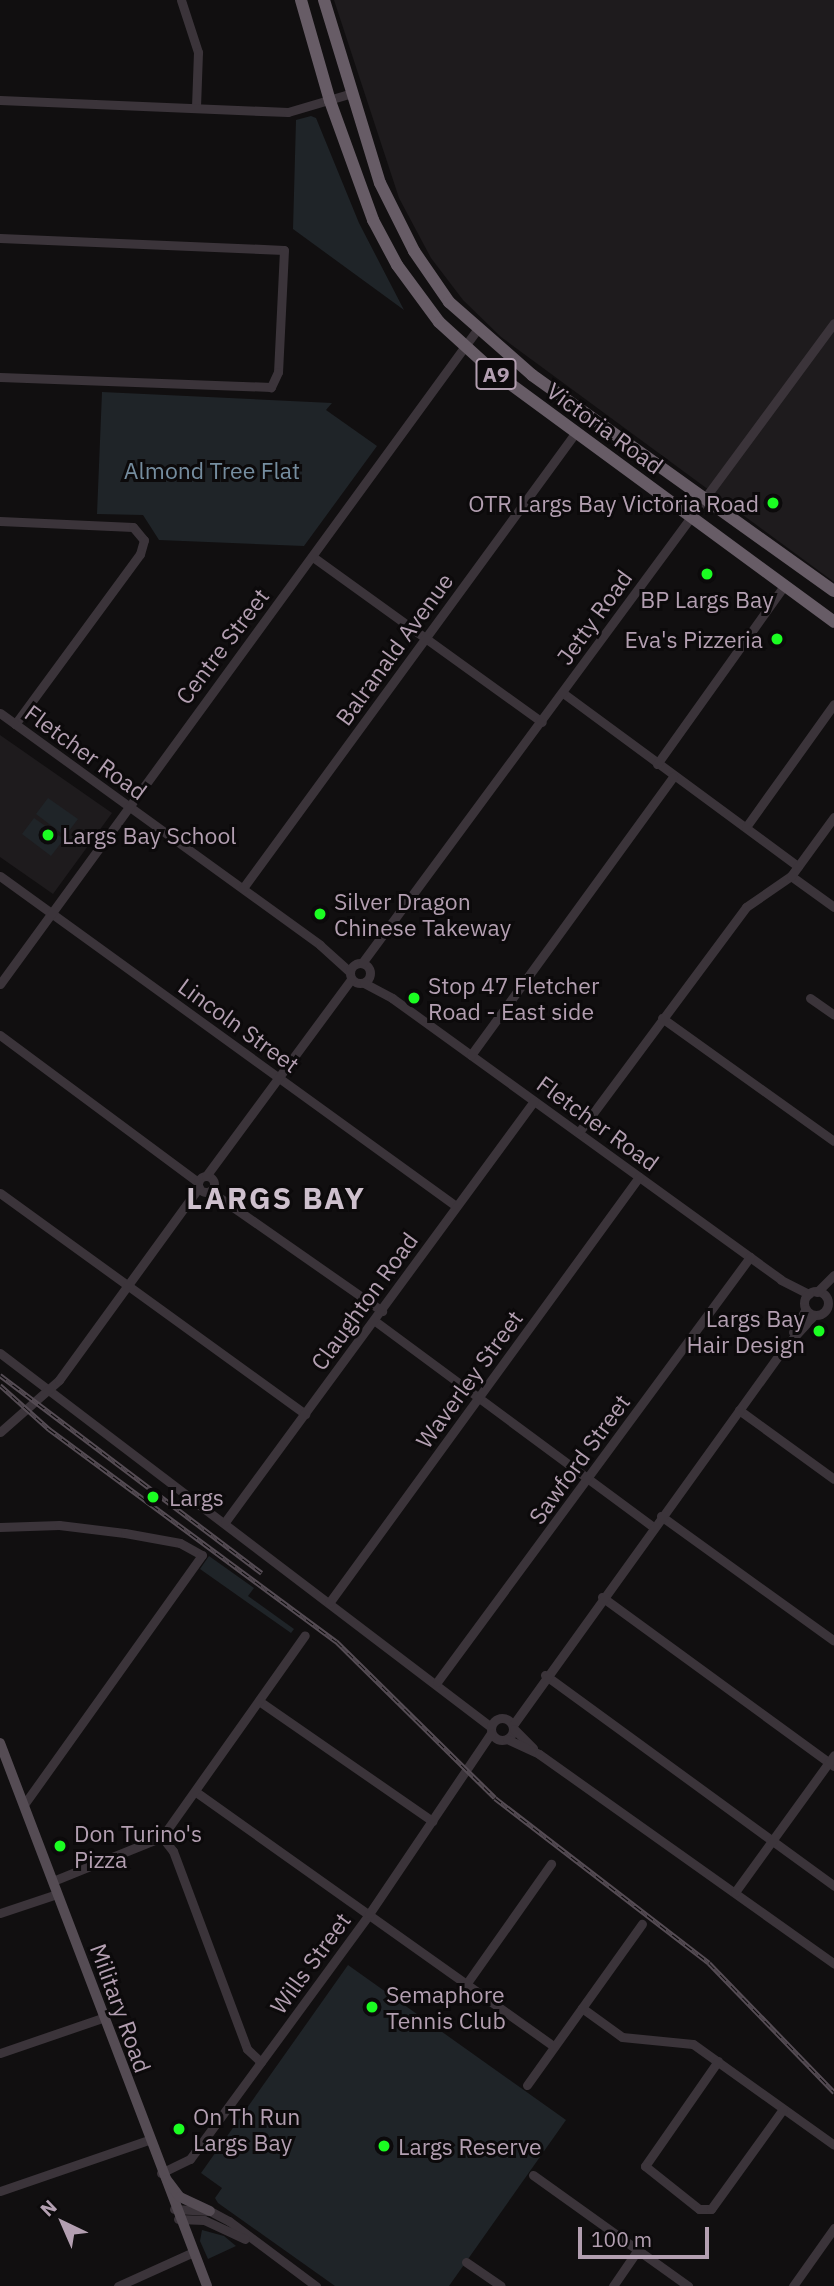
<!DOCTYPE html>
<style>
body{margin:0}
#map{position:relative;width:834px;height:2286px;overflow:hidden;background:#110f10;font-family:"IBM Plex Sans",sans-serif}
div>[style]{position:absolute}
.built>*{inset:0;background:#1e1b1d}
.green>*{inset:0;background:#1f2428}
.minor>*{height:9px;margin:-4.5px;padding:0 4.5px;transform-origin:4.5px;border-radius:4.5px;background:#3b343a}
.minor>.ring{margin:-4.5px;padding:0;box-sizing:content-box;background:none;border:9px solid #3b343a;border-radius:50%}
.major>*{height:10px;margin:-5px;padding:0 5px;transform-origin:5px;border-radius:5px;background:#554c54}
.highway>*{height:12px;margin:-6px;padding:0 6px;transform-origin:6px;border-radius:6px;background:#675c66}
.rail>*{height:5px;margin-top:-2.5px;transform-origin:0;background:repeating-linear-gradient(90deg,#0c0a0b 0 8px,#554c54 0 16px);box-sizing:border-box;border-block:2px solid #554c54}
.dots>*{width:19px;height:19px;translate:-50% -50%;box-sizing:border-box;border:4px solid #0c0a0b;border-radius:50%}
span{translate:-50% -50%;white-space:nowrap;text-align:center;line-height:1.15;-webkit-text-stroke:6px #0c0a0b;paint-order:stroke}
.shield-label span{padding:2px 5px;background:#0c0a0b;border:2px solid;border-radius:5px;-webkit-text-stroke-width:0}
.shield-label{font-size:21px;color:#b39fb1;font-weight:700}
.street-label{font-size:23px;color:#b39fb1}
.park-label{font-size:23px;color:#758d9f}
.poi-label{font-size:23px;color:#b39fb1}
.right{translate:-100% -50%;text-align:right}
.left{translate:0 -50%;text-align:left}
.district-label{font-size:30px;color:#cec0cd;font-weight:700;letter-spacing:2px}
.north{position:absolute;left:28px;top:2188px;width:70px;height:70px;-webkit-text-stroke:5px #0c0a0b;paint-order:stroke;rotate:316deg;font-size:19px;font-weight:700;line-height:28px;text-align:center;color:#b39fb1}
.north::after{content:'';display:block;margin:auto;width:24px;height:32px;background:#b39fb1;clip-path:polygon(50% 0,100% 100%,50% 72%,0 100%)}
.scale{position:absolute;left:578px;top:2227px;width:131px;height:32px;box-sizing:border-box;border:4px solid #b39fb1;border-top:0;padding-left:9px;font-size:21px;line-height:24px;white-space:nowrap;color:#b39fb1;-webkit-text-stroke:5px #0c0a0b;paint-order:stroke}
</style>
<div id="map">
<div class="built">
<div style="clip-path:polygon(334px 0,834px 0,834px 582px,501px 337px,463px 300px,431px 258px,399px 198px)"></div>
<div style="clip-path:polygon(0 735px,112px 813px,53px 894px,0 857px)"></div>
</div>
<div class="green">
<div style="clip-path:polygon(311px 116px,316px 118px,359px 223px,404px 310px,293px 229px,296px 120px)"></div>
<div style="clip-path:polygon(102px 392px,332px 403px,326px 410px,377px 446px,304px 546px,159px 540px,143px 515px,97px 514px)"></div>
<div style="clip-path:polygon(48px 798px,78px 819px,65px 836px,36px 814px)"></div>
<div style="clip-path:polygon(34px 818px,64px 839px,51px 856px,22px 834px)"></div>
<div style="clip-path:polygon(209px 1556px,254px 1588px,248px 1596px,294px 1629px,291px 1633px,200px 1569px)"></div>
<div style="clip-path:polygon(348px 1965px,566px 2120px,449px 2286px,335px 2286px,218px 2203px,215px 2198px,222px 2188px,201px 2173px)"></div>
<div style="clip-path:polygon(202px 2230px,224px 2236px,236px 2246px,208px 2259px,200px 2241px)"></div>
</div>
<div class="minor">
<div style="left:181px;top:0;width:55px;rotate:71.9deg"></div>
<div style="left:198px;top:52px;width:55px;rotate:92.1deg"></div>
<div style="left:0;top:100px;width:288px;rotate:2.4deg"></div>
<div style="left:288px;top:112px;width:67px;rotate:-16.5deg"></div>
<div style="left:0;top:238px;width:284px;rotate:2.4deg"></div>
<div style="left:284px;top:250px;width:122px;rotate:92.8deg"></div>
<div style="left:278px;top:372px;width:17px;rotate:115deg"></div>
<div style="left:271px;top:387px;width:271px;rotate:-177.9deg"></div>
<div style="left:0;top:521px;width:133px;rotate:2.6deg"></div>
<div style="left:133px;top:527px;width:17px;rotate:50deg"></div>
<div style="left:144px;top:540px;width:15px;rotate:106deg"></div>
<div style="left:140px;top:554px;width:211px;rotate:126.3deg"></div>
<div style="left:313px;top:557px;width:282px;rotate:35.8deg"></div>
<div style="left:563px;top:693px;width:292px;rotate:36.4deg"></div>
<div style="left:0;top:713px;width:395px;rotate:35.9deg"></div>
<div style="left:320px;top:945px;width:39px;rotate:42deg"></div>
<div style="left:657px;top:764px;width:219px;rotate:-54.5deg"></div>
<div style="left:746px;top:827px;width:151px;rotate:-54.4deg"></div>
<div style="left:0;top:876px;width:563px;rotate:35.89deg"></div>
<div style="left:791px;top:876px;width:53px;rotate:35.8deg"></div>
<div style="left:243px;top:888px;width:565px;rotate:-53.86deg"></div>
<div class="ring" style="left:350px;top:963px;width:11px;height:11px"></div>
<div style="left:362px;top:963px;width:795px;rotate:-53.59deg"></div>
<div style="left:364px;top:983px;width:32px;rotate:28deg"></div>
<div style="left:392px;top:998px;width:480px;rotate:35.9deg"></div>
<div style="left:781px;top:1280px;width:31px;rotate:27deg"></div>
<div style="left:0;top:984px;width:808px;rotate:-53.91deg"></div>
<div style="left:810px;top:998px;width:29px;rotate:35deg"></div>
<div style="left:662px;top:1018px;width:211px;rotate:35.6deg"></div>
<div style="left:0;top:1035px;width:247px;rotate:36.6deg"></div>
<div style="left:471px;top:1055px;width:344px;rotate:-54deg"></div>
<div style="left:579px;top:1132px;width:280px;rotate:-53.4deg"></div>
<div style="left:746px;top:907px;width:55px;rotate:-34.6deg"></div>
<div style="left:791px;top:876px;width:73px;rotate:-53.9deg"></div>
<div class="ring" style="left:198px;top:1176px;width:7px;height:7px"></div>
<div style="left:206px;top:1176px;width:245px;rotate:-53.6deg"></div>
<div style="left:210px;top:1191px;width:210px;rotate:34.9deg"></div>
<div style="left:0;top:1193px;width:377px;rotate:35.9deg"></div>
<div class="ring" style="left:804px;top:1291px;width:15px;height:15px"></div>
<div style="left:817px;top:1292px;width:24px;rotate:-45deg"></div>
<div style="left:375px;top:1321px;width:346px;rotate:36.5deg"></div>
<div style="left:793px;top:1332px;width:26px;rotate:-61deg"></div>
<div style="left:0;top:1353px;width:617px;rotate:37.3deg"></div>
<div style="left:739px;top:1410px;width:117px;rotate:36deg"></div>
<div style="left:0;top:1432px;width:79px;rotate:-41.4deg"></div>
<div style="left:59px;top:1380px;width:238px;rotate:-54deg"></div>
<div style="left:661px;top:1516px;width:213px;rotate:35.8deg"></div>
<div style="left:225px;top:1522px;width:522px;rotate:-53.72deg"></div>
<div style="left:0;top:1527px;width:59px;rotate:-1.9deg"></div>
<div style="left:59px;top:1525px;width:66px;rotate:6.9deg"></div>
<div style="left:125px;top:1533px;width:56px;rotate:10.3deg"></div>
<div style="left:180px;top:1543px;width:25px;rotate:29deg"></div>
<div style="left:202px;top:1555px;width:307px;rotate:125.5deg"></div>
<div style="left:602px;top:1597px;width:287px;rotate:36.1deg"></div>
<div style="left:329px;top:1603px;width:527px;rotate:-53.96deg"></div>
<div style="left:545px;top:1675px;width:358px;rotate:36.1deg"></div>
<div style="left:437px;top:1682px;width:528px;rotate:-53.63deg"></div>
<div style="left:259px;top:1701px;width:211px;rotate:34.7deg"></div>
<div class="ring" style="left:491px;top:1718px;width:13px;height:13px"></div>
<div style="left:513px;top:1725px;width:466px;rotate:-54.3deg"></div>
<div style="left:785px;top:1347px;width:43px;rotate:-47.8deg"></div>
<div style="left:514px;top:1729px;width:27px;rotate:45deg"></div>
<div style="left:507px;top:1739px;width:35px;rotate:25deg"></div>
<div style="left:539px;top:1754px;width:362px;rotate:35.4deg"></div>
<div style="left:196px;top:1792px;width:439px;rotate:35.4deg"></div>
<div style="left:162px;top:1837px;width:18px;rotate:52deg"></div>
<div style="left:173px;top:1851px;width:211px;rotate:69.5deg"></div>
<div style="left:247px;top:2049px;width:19px;rotate:43deg"></div>
<div style="left:53px;top:1881px;width:118px;rotate:-22deg"></div>
<div style="left:162px;top:1837px;width:247px;rotate:-54.7deg"></div>
<div style="left:735px;top:1892px;width:169px;rotate:-54.1deg"></div>
<div style="left:0;top:1913px;width:60px;rotate:-18.4deg"></div>
<div style="left:467px;top:1983px;width:146px;rotate:-54.8deg"></div>
<div style="left:582px;top:2008px;width:49px;rotate:35.9deg"></div>
<div style="left:622px;top:2037px;width:71px;rotate:5.6deg"></div>
<div style="left:693px;top:2044px;width:173px;rotate:35.6deg"></div>
<div style="left:0;top:2053px;width:108px;rotate:-18.9deg"></div>
<div style="left:718px;top:2061px;width:128px;rotate:124.8deg"></div>
<div style="left:645px;top:2166px;width:69px;rotate:38.5deg"></div>
<div style="left:699px;top:2209px;width:12px"></div>
<div style="left:711px;top:2209px;width:123px;rotate:-54.2deg"></div>
<div style="left:527px;top:2085px;width:198px;rotate:-54.5deg"></div>
<div style="left:161px;top:2173px;width:32px;rotate:-26deg"></div>
<div style="left:190px;top:2159px;width:303px;rotate:-53.8deg"></div>
<div style="left:369px;top:1914px;width:218px;rotate:-56deg"></div>
<div style="left:533px;top:2175px;width:191px;rotate:35.6deg"></div>
<div style="left:0;top:2191px;width:157px;rotate:-19deg"></div>
<div style="left:174px;top:2209px;width:36px;rotate:3deg"></div>
<div style="left:210px;top:2211px;width:21px;rotate:28deg"></div>
<div style="left:229px;top:2221px;width:109px;rotate:36.8deg"></div>
<div style="left:178px;top:2219px;width:26px;rotate:2deg"></div>
<div style="left:204px;top:2220px;width:45px;rotate:24.9deg"></div>
<div style="left:466px;top:2262px;width:42px;rotate:34.4deg"></div>
<div style="left:118px;top:2286px;width:80px;rotate:-24.3deg"></div>
<div style="left:613px;top:2286px;width:42px;rotate:-55.6deg"></div>
<div style="left:793px;top:2286px;width:71px;rotate:-54.7deg"></div>
</div>
<div class="major">
<div style="left:0;top:1743px;width:581px;rotate:69.13deg"></div>
<div style="left:167px;top:2180px;width:21px;rotate:53deg"></div>
<div style="left:180px;top:2197px;width:33px;rotate:25deg"></div>
</div>
<div class="highway">
<div style="left:301px;top:0;width:105px;rotate:74deg"></div>
<div style="left:330px;top:101px;width:127px;rotate:70.1deg"></div>
<div style="left:373px;top:220px;width:51px;rotate:61.9deg"></div>
<div style="left:397px;top:265px;width:71px;rotate:53.6deg"></div>
<div style="left:439px;top:322px;width:74px;rotate:42.3deg"></div>
<div style="left:494px;top:372px;width:422px;rotate:36.3deg"></div>
<div style="left:324px;top:0;width:191px;rotate:73deg"></div>
<div style="left:380px;top:183px;width:76px;rotate:63.4deg"></div>
<div style="left:414px;top:251px;width:62px;rotate:55.5deg"></div>
<div style="left:449px;top:302px;width:111px;rotate:41.3deg"></div>
<div style="left:532px;top:375px;width:371px;rotate:35.6deg"></div>
</div>
<div class="rail">
<div style="left:0;top:1375px;width:328px;rotate:37.1deg"></div>
<div style="left:0;top:1385px;width:66px;rotate:41.9deg"></div>
<div style="left:49px;top:1429px;width:357px;rotate:36.5deg"></div>
<div style="left:336px;top:1641px;width:223px;rotate:44.6deg"></div>
<div style="left:495px;top:1798px;width:270px;rotate:37.6deg"></div>
<div style="left:709px;top:1963px;width:180px;rotate:45.9deg"></div>
</div>
<div class="dots">
<div style="left:773px;top:503px;background:#1bfd22"></div>
<div style="left:707px;top:574px;background:#1bfd22"></div>
<div style="left:777px;top:639px;background:#1bfd22"></div>
<div style="left:48px;top:835px;background:#1bfd22"></div>
<div style="left:320px;top:914px;background:#1bfd22"></div>
<div style="left:414px;top:998px;background:#1bfd22"></div>
<div style="left:819px;top:1331px;background:#1bfd22"></div>
<div style="left:153px;top:1497px;background:#1bfd22"></div>
<div style="left:60px;top:1846px;background:#1bfd22"></div>
<div style="left:372px;top:2007px;background:#1bfd22"></div>
<div style="left:179px;top:2129px;background:#1bfd22"></div>
<div style="left:384px;top:2146px;background:#1bfd22"></div>
</div>
<div class="shield-label">
<span style="left:496px;top:374px">A9</span>
</div>
<div class="street-label">
<span style="left:605px;top:428px;rotate:36deg">Victoria Road</span>
<span style="left:594px;top:617px;rotate:-54deg">Jetty Road</span>
<span style="left:222px;top:646px;rotate:-53deg">Centre Street</span>
<span style="left:394px;top:649px;rotate:-54deg">Balranald Avenue</span>
<span style="left:86px;top:752px;rotate:36deg">Fletcher Road</span>
<span style="left:239px;top:1025px;rotate:36deg">Lincoln Street</span>
<span style="left:598px;top:1123px;rotate:36deg">Fletcher Road</span>
<span style="left:364px;top:1301px;rotate:-54deg">Claughton Road</span>
<span style="left:469px;top:1379px;rotate:-54deg">Waverley Street</span>
<span style="left:579px;top:1459px;rotate:-54deg">Sawford Street</span>
<span style="left:310px;top:1963px;rotate:-54deg">Wills Street</span>
<span style="left:121px;top:2008px;rotate:70deg">Military Road</span>
</div>
<div class="park-label">
<span style="left:212px;top:470px">Almond Tree Flat</span>
</div>
<div class="poi-label">
<span class="right" style="left:759px;top:503px">OTR Largs Bay Victoria Road</span>
<span style="left:707px;top:599px">BP Largs Bay</span>
<span class="right" style="left:763px;top:639px">Eva's Pizzeria</span>
<span class="left" style="left:62px;top:835px">Largs Bay School</span>
<span class="left" style="left:334px;top:914px">Silver Dragon<br>Chinese Takeway</span>
<span class="left" style="left:428px;top:998px">Stop 47 Fletcher<br>Road - East side</span>
<span class="right" style="left:805px;top:1331px">Largs Bay<br>Hair Design</span>
<span class="left" style="left:169px;top:1497px">Largs</span>
<span class="left" style="left:74px;top:1846px">Don Turino's<br>Pizza</span>
<span class="left" style="left:386px;top:2007px">Semaphore<br>Tennis Club</span>
<span class="left" style="left:193px;top:2129px">On Th Run<br>Largs Bay</span>
<span class="left" style="left:398px;top:2146px">Largs Reserve</span>
</div>
<div class="district-label">
<span style="left:276px;top:1198px">LARGS BAY</span>
</div>
<div class="north">N</div>
<div class="scale">100 m</div>
</div>
